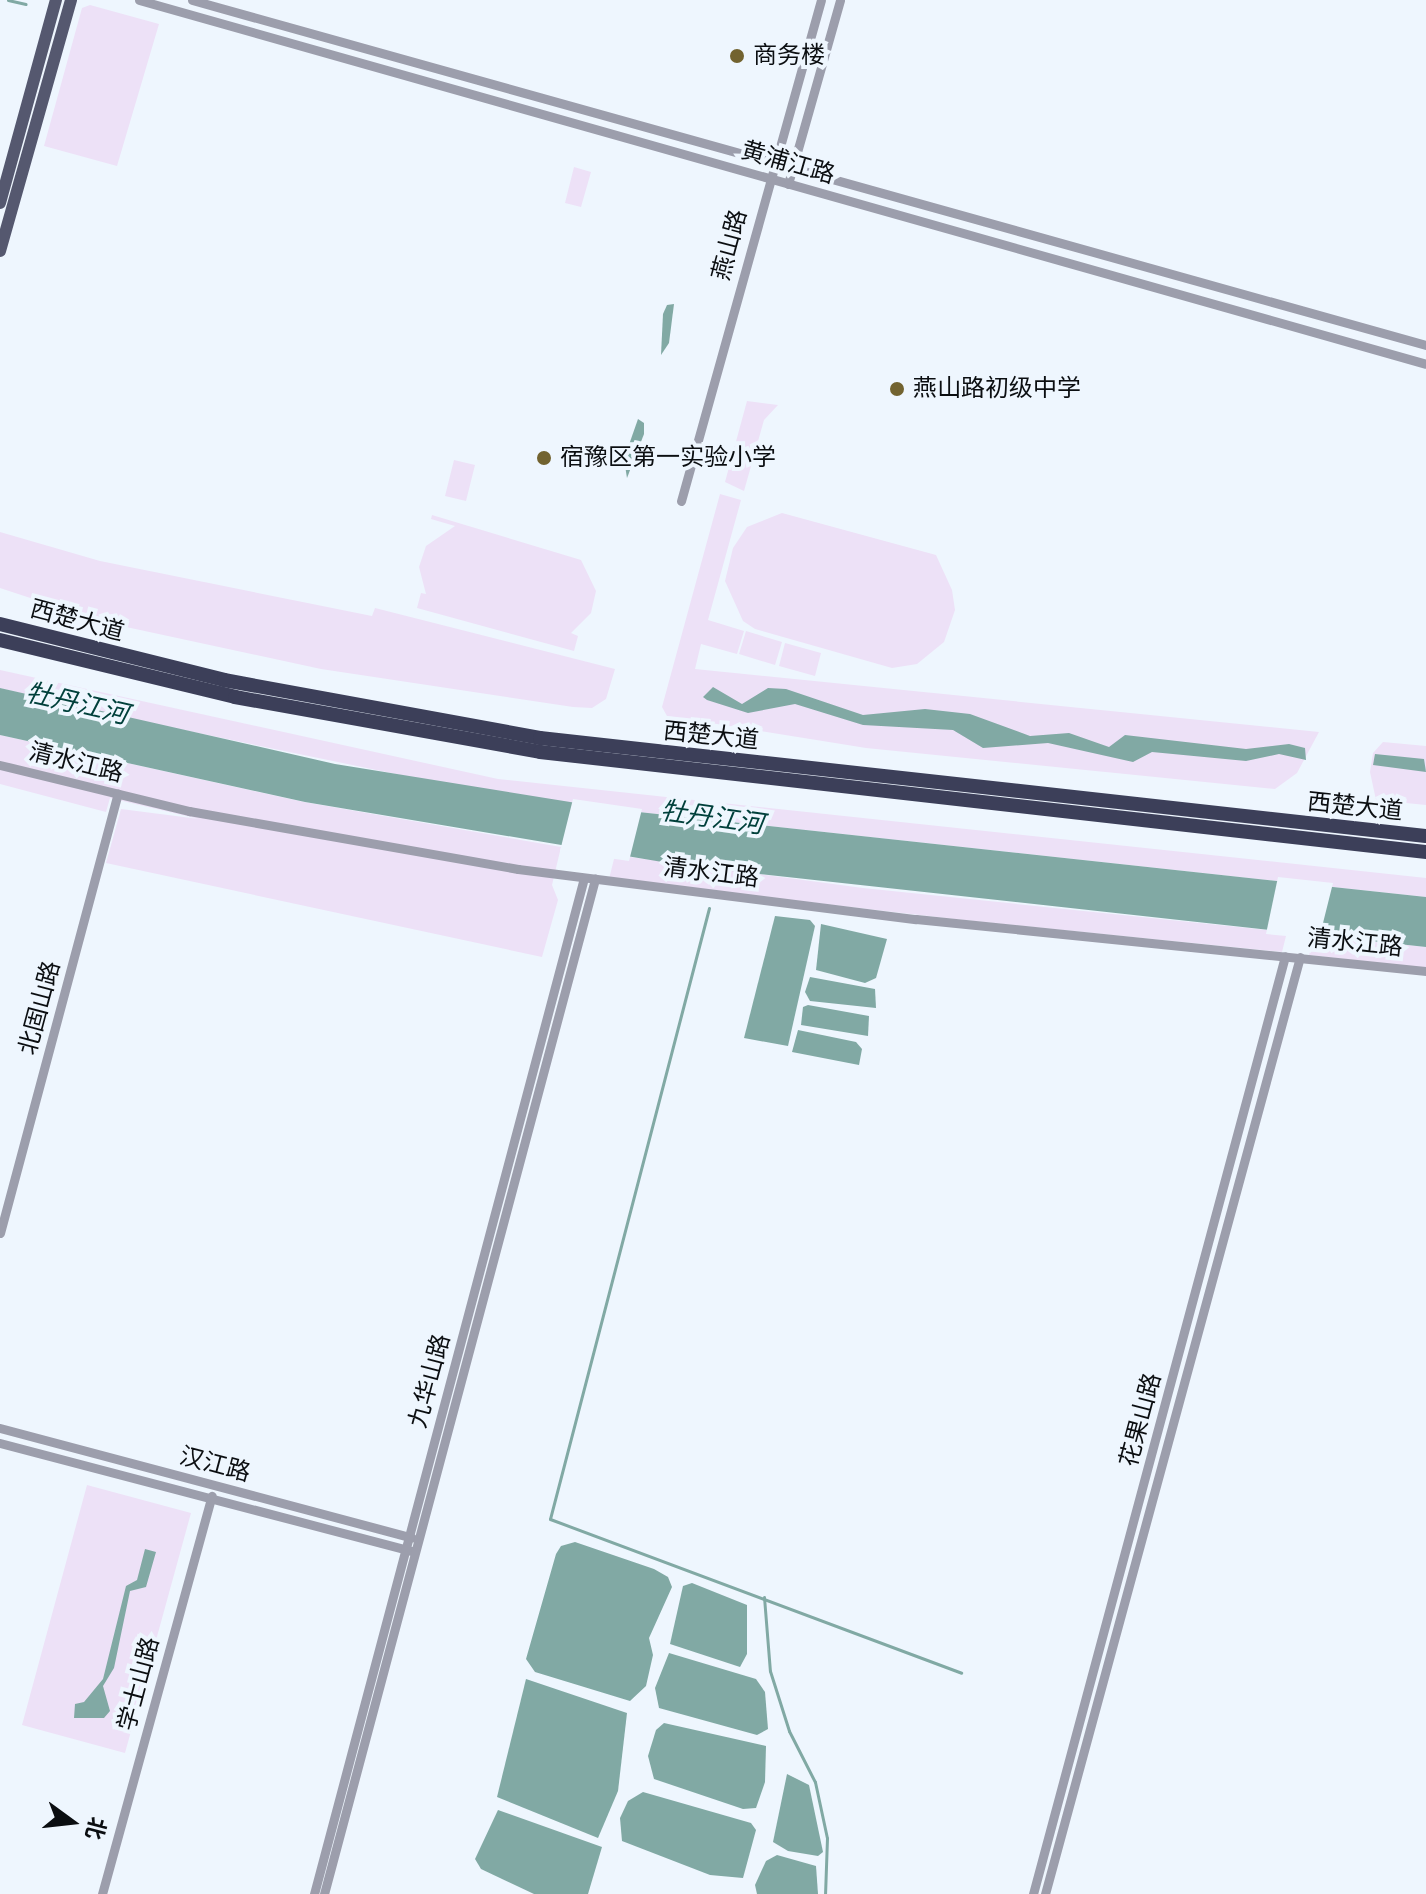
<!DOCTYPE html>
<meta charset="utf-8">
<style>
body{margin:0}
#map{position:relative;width:1426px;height:1894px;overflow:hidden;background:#eef6fe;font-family:Rubik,"Noto Sans SC",sans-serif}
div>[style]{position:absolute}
.green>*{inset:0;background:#ede1f7}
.water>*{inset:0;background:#81a9a4}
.pier>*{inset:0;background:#eef6fe}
.stream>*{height:3px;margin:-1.5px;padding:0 1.5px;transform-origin:1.5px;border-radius:1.5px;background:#81a9a4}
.minor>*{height:9px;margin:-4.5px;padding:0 4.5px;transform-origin:4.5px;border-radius:4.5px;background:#9c9eac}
.major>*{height:12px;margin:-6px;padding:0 6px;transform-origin:6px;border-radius:6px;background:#55586f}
.highway>*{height:14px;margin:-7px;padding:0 7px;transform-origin:7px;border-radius:7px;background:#3c3f59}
.dots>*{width:22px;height:22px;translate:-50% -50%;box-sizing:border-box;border:4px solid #eef6fe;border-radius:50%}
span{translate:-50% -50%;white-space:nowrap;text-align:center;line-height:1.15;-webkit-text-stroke:8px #eef6fe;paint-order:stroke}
.poi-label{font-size:24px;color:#0b0e11}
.left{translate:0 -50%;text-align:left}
.street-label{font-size:24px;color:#0b0e11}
.water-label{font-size:26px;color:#00403b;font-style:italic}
.north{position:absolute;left:32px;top:1782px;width:80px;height:80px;-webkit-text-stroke:6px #eef6fe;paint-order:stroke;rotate:105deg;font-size:22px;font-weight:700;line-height:32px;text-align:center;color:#0b0e11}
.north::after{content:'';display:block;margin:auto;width:28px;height:36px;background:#0b0e11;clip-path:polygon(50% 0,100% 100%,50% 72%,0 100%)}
</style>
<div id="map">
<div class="green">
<div style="clip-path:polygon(90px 5px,159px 24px,117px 166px,44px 146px,82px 8px)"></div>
<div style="clip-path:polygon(574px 167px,591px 172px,581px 207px,565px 203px)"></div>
<div style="clip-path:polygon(747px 401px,778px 405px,764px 420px,744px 491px,725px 482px)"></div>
<div style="clip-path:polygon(454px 460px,475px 465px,466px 501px,445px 496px)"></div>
<div style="clip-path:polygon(720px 494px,741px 500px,708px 620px,744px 631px,737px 654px,701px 644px,695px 669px,1319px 732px,1297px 773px,1275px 789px,866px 748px,667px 716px,662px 707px)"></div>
<div style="clip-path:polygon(782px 513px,936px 555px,952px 590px,955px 610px,944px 642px,917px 664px,892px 668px,755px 629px,743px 621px,725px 581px,733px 548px,747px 527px)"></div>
<div style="clip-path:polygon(432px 515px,581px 560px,596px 591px,591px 613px,571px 633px,578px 636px,574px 651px,417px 608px,421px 593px,426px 594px,419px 567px,426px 546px,455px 526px,431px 519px)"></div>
<div style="clip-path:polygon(0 532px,100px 561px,372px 616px,375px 608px,615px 669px,606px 699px,592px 708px,573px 707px,321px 669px,103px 622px,0 588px)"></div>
<div style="clip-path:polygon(746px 631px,782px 642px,775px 665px,739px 654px)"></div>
<div style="clip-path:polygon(785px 643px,821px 653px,815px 676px,779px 666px)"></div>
<div style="clip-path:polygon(0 670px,498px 779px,1426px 878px,1426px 897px,620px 810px,444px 784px,82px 709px,0 688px)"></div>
<div style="clip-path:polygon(0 735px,304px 802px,561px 847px,552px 885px,558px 900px,542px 957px,106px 863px,121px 809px,199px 819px,110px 798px,106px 812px,0 784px)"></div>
<div style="clip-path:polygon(1383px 742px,1426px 746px,1426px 805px,1376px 800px,1370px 772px,1373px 753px)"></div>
<div style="clip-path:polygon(615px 855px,863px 888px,1287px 932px,1282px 952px,954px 919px,609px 879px)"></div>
<div style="clip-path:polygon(1315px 935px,1426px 947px,1426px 968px,1309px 955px)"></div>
<div style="clip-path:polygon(87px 1485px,191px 1513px,125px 1753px,22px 1725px)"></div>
</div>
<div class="water">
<div style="clip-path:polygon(674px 304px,669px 343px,661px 355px,663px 314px,667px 305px)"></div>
<div style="clip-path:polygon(638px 419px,644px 423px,644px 434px,627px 478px,624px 459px)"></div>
<div style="clip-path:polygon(713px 687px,742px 704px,768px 688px,786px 689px,863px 715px,925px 709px,970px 714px,1030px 736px,1069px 733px,1109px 747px,1125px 735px,1246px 749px,1289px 744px,1305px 748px,1306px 760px,1279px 754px,1246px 761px,1152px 752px,1133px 762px,1048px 743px,983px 748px,953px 730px,863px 725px,795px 704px,748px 713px,707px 700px,703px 697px)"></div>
<div style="clip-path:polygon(0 688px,335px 764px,620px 810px,1426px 897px,1426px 947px,686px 866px,305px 802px,0 735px)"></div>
<div style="clip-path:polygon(1375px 754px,1424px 759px,1426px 772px,1373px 765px)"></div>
<div style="clip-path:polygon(775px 916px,810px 920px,815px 926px,788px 1046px,744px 1038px)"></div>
<div style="clip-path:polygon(821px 924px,887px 939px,876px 978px,865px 983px,816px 970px)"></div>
<div style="clip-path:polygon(810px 977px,875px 989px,876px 1008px,810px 1001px,805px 992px)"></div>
<div style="clip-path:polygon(808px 1005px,869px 1016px,868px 1036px,801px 1025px,803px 1007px)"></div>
<div style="clip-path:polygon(798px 1030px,856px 1042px,862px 1049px,859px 1065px,792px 1052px)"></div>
<div style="clip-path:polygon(575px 1542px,654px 1569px,668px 1577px,672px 1587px,649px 1638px,653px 1655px,646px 1686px,630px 1701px,535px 1672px,526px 1659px,556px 1554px,561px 1546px)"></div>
<div style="clip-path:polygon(145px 1549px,156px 1552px,146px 1587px,130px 1591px,114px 1668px,103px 1686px,110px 1711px,104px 1718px,74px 1718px,75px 1704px,84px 1702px,103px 1679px,126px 1586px,137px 1580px)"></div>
<div style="clip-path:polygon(692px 1583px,747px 1605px,747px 1654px,740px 1667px,670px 1644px,683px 1586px)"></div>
<div style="clip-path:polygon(669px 1653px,756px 1679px,765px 1692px,768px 1729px,757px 1735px,659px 1708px,655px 1688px)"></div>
<div style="clip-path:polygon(526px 1679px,627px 1713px,618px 1791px,598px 1838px,497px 1797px)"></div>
<div style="clip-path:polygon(664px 1723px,766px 1746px,765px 1782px,756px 1808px,743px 1809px,654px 1779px,648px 1756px,656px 1730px)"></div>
<div style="clip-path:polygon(787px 1774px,809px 1785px,823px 1852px,818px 1856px,788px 1851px,773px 1842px)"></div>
<div style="clip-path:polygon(643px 1792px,751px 1823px,756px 1830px,743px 1878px,710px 1875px,622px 1841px,620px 1818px,628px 1801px)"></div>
<div style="clip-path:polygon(498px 1810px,602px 1847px,588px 1894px,534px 1894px,481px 1869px,475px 1859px)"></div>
<div style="clip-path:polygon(777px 1855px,816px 1866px,818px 1894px,757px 1894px,755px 1885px,766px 1861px)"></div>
</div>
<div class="pier">
<div style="clip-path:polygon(573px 799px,642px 809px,629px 861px,560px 851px)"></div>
<div style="clip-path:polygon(1278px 877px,1333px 883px,1319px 939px,1266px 934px)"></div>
</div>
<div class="stream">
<div style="left:8px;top:0;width:18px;rotate:13deg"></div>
<div style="left:709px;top:908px;width:631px;rotate:104.59deg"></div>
<div style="left:550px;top:1519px;width:439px;rotate:20.5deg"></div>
<div style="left:764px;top:1597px;width:74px;rotate:85.4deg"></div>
<div style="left:770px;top:1671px;width:63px;rotate:72.4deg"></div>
<div style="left:789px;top:1731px;width:57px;rotate:63deg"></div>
<div style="left:815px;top:1782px;width:57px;rotate:77.9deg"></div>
<div style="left:827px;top:1838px;width:56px;rotate:92deg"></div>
</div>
<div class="minor">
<div style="left:139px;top:0;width:1337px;rotate:15.79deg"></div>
<div style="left:192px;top:0;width:1281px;rotate:15.62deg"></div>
<div style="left:788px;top:184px;width:191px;rotate:-74.2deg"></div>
<div style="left:681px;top:501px;width:520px;rotate:-74.39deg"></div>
<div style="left:0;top:765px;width:195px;rotate:13.7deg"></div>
<div style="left:189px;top:811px;width:334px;rotate:10deg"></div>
<div style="left:518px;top:869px;width:401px;rotate:7.2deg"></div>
<div style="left:916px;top:919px;width:513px;rotate:5.82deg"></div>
<div style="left:0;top:1233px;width:455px;rotate:-75deg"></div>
<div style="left:0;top:1428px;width:426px;rotate:14.9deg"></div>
<div style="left:0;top:1443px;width:425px;rotate:14.7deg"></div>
<div style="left:102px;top:1894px;width:413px;rotate:-74.6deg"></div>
<div style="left:314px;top:1894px;width:1051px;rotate:-75.12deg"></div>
<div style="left:324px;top:1894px;width:1051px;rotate:-75.05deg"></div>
<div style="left:1033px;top:1894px;width:971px;rotate:-74.96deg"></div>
<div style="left:1045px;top:1894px;width:971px;rotate:-74.78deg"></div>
</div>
<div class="major">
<div style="left:0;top:203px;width:211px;rotate:-74.6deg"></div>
<div style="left:0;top:251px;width:261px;rotate:-74.2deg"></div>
</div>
<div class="highway">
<div style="left:0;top:624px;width:231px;rotate:14deg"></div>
<div style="left:224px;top:680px;width:321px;rotate:10.4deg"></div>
<div style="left:540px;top:738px;width:891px;rotate:6.31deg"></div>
<div style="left:0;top:640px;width:242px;rotate:13.6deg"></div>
<div style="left:235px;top:697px;width:310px;rotate:10.2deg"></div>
<div style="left:540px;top:752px;width:892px;rotate:6.44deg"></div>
</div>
<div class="dots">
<div style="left:737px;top:56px;background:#726330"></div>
<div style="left:897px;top:389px;background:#726330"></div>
<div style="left:544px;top:458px;background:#726330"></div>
</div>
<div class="poi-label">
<span class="left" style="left:753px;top:56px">商务楼</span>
<span class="left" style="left:913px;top:389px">燕山路初级中学</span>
<span class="left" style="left:560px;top:458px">宿豫区第一实验小学</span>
</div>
<div class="street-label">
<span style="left:788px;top:163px;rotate:16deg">黄浦江路</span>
<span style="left:730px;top:245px;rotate:-75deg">燕山路</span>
<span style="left:77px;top:621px;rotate:15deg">西楚大道</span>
<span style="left:711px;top:736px;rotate:6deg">西楚大道</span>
<span style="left:76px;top:763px;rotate:14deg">清水江路</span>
<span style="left:1355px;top:807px;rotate:6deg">西楚大道</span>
<span style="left:711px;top:873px;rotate:7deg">清水江路</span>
<span style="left:1355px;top:943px;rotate:6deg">清水江路</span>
<span style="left:40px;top:1008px;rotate:-75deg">北固山路</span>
<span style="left:430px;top:1381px;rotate:-75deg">九华山路</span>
<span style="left:1141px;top:1420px;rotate:-75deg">花果山路</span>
<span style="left:215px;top:1465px;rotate:15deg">汉江路</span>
<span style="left:139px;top:1684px;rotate:-75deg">学士山路</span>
</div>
<div class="water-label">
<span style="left:77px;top:704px;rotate:13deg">牡丹江河</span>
<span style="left:712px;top:818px;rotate:8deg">牡丹江河</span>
</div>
<div class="north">北</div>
</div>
